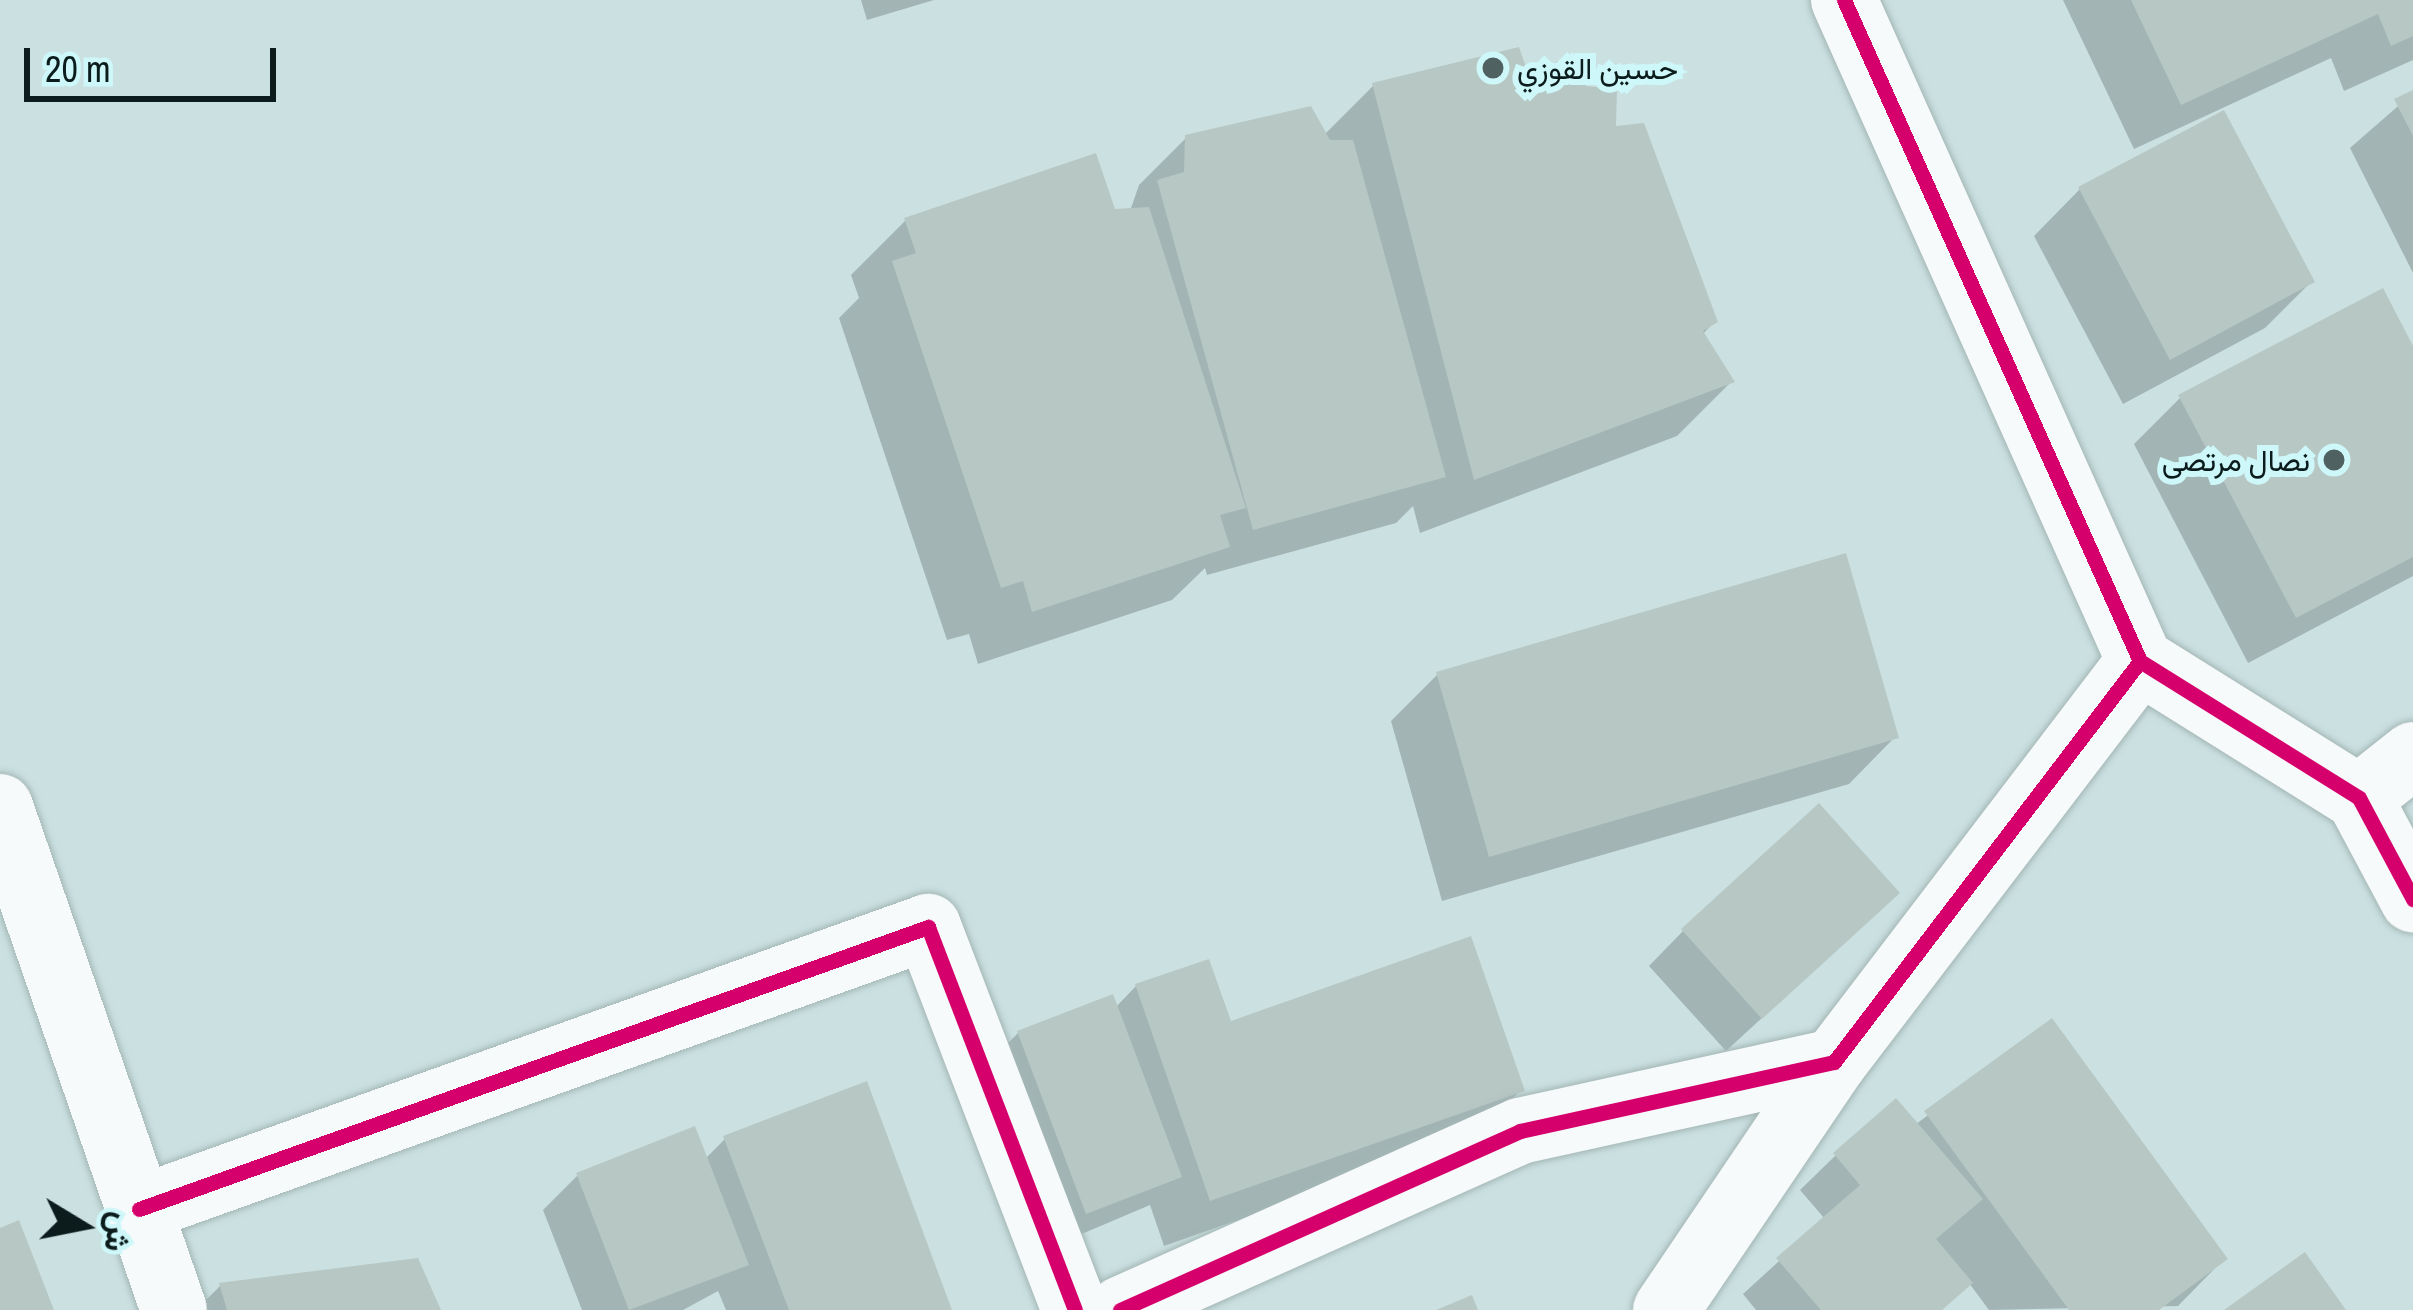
<!DOCTYPE html>
<meta charset="utf-8">
<style>
body{margin:0}
#map{position:relative;width:2413px;height:1310px;overflow:hidden;background:#cbe1e1;font-family:"Archivo Narrow",Vazirmatn,sans-serif}
div>[style]{position:absolute}
.shadow>*{inset:0;background:#0003}
.building>*{inset:0;background:#b7c7c4}
.roads{filter:drop-shadow(0 0 3px #a4b6b6) drop-shadow(0 0 3px #a4b6b6)}
.minor>*{height:66px;margin:-33px;padding:0 33px;transform-origin:33px;border-radius:33px;background:#f7fafa}
.tertiary>*{height:66px;margin:-33px;padding:0 33px;transform-origin:33px;border-radius:33px;background:#f7fafa}
.cycleway>*{height:15px;margin:-7.5px;padding:0 7.5px;transform-origin:7.5px;border-radius:7.5px;background:#d6006c}
.dots>*{width:33px;height:33px;translate:-50% -50%;box-sizing:border-box;border:6px solid #cef7f9;border-radius:50%}
span{translate:-50% -50%;white-space:nowrap;text-align:center;line-height:1.15;-webkit-text-stroke:12px #cef7f9;paint-order:stroke}
.poi-label{font-size:30px;color:#0c1c1c}
.left{translate:0 -50%;text-align:left}
.right{translate:-100% -50%;text-align:right}
.north{position:absolute;left:24px;top:1166px;width:120px;height:120px;-webkit-text-stroke:9px #cef7f9;paint-order:stroke;rotate:100deg;font-size:33px;font-weight:700;line-height:48px;text-align:center;color:#0c1c1c}
.north::after{content:'';display:block;margin:auto;width:42px;height:54px;background:#0c1c1c;clip-path:polygon(50% 0,100% 100%,50% 72%,0 100%)}
.scale{position:absolute;left:24px;top:48px;width:252px;height:54px;box-sizing:border-box;border:6px solid #0c1c1c;border-top:0;padding-left:15px;font-size:36px;line-height:42px;white-space:nowrap;color:#0c1c1c;-webkit-text-stroke:9px #cef7f9;paint-order:stroke}
</style>
<div id="map">
<div class="shadow">
<div style="clip-path:polygon(861px 0,934px 0,867px 20px)"></div>
<div style="clip-path:polygon(2063px 0,2413px 0,2413px 60px,2344px 91px,2331px 58px,2134px 149px)"></div>
<div style="clip-path:polygon(1525px 73px,1584px 89px,1715px 321px,1702px 335px,1731px 382px,1677px 436px,1420px 533px,1413px 506px,1396px 523px,1207px 575px,1205px 568px,1172px 600px,978px 664px,969px 634px,947px 640px,839px 318px,859px 298px,851px 275px,905px 221px,1130px 211px,1139px 185px,1186px 138px,1324px 135px,1373px 86px)"></div>
<div style="clip-path:polygon(2413px 93px,2413px 273px,2350px 148px)"></div>
<div style="clip-path:polygon(2080px 189px,2312px 281px,2265px 328px,2123px 404px,2034px 236px)"></div>
<div style="clip-path:polygon(2413px 352px,2413px 576px,2248px 663px,2134px 444px,2180px 398px)"></div>
<div style="clip-path:polygon(1438px 674px,1895px 737px,1849px 784px,1442px 901px,1391px 721px)"></div>
<div style="clip-path:polygon(1861px 927px,1726px 1051px,1649px 966px,1683px 931px)"></div>
<div style="clip-path:polygon(1136px 986px,1229px 1024px,1521px 1090px,1474px 1137px,1164px 1246px,1150px 1205px,1051px 1247px,984px 1068px,1018px 1033px,1115px 1008px)"></div>
<div style="clip-path:polygon(2051px 1022px,2224px 1259px,2178px 1306px,1989px 1310px,1969px 1283px,1942px 1310px,1756px 1310px,1743px 1294px,1825px 1219px,1800px 1190px,1835px 1156px,1896px 1103px,1915px 1125px)"></div>
<div style="clip-path:polygon(725px 1139px,949px 1310px,726px 1310px,718px 1291px,683px 1310px,582px 1310px,543px 1210px,578px 1175px,705px 1159px)"></div>
<div style="clip-path:polygon(220px 1286px,437px 1310px,196px 1310px)"></div>
</div>
<div class="building">
<div style="clip-path:polygon(2131px 0,2413px 0,2413px 36px,2391px 46px,2378px 14px,2181px 105px)"></div>
<div style="clip-path:polygon(1519px 47px,1527px 70px,1573px 57px,1586px 86px,1617px 89px,1616px 126px,1644px 123px,1718px 322px,1703px 331px,1735px 382px,1474px 480px,1372px 83px)"></div>
<div style="clip-path:polygon(2413px 90px,2413px 136px,2394px 99px)"></div>
<div style="clip-path:polygon(1311px 106px,1330px 140px,1353px 140px,1446px 477px,1253px 530px,1157px 180px,1184px 172px,1185px 135px)"></div>
<div style="clip-path:polygon(2224px 110px,2315px 282px,2170px 360px,2078px 187px)"></div>
<div style="clip-path:polygon(1096px 153px,1115px 209px,1149px 207px,1246px 508px,1220px 515px,1230px 547px,1032px 612px,1023px 581px,1001px 588px,892px 261px,916px 253px,904px 218px)"></div>
<div style="clip-path:polygon(2383px 288px,2413px 346px,2413px 557px,2296px 618px,2178px 395px)"></div>
<div style="clip-path:polygon(1846px 553px,1899px 738px,1489px 857px,1436px 672px)"></div>
<div style="clip-path:polygon(1819px 803px,1900px 893px,1762px 1019px,1681px 929px)"></div>
<div style="clip-path:polygon(1471px 936px,1525px 1091px,1210px 1201px,1135px 984px,1209px 959px,1231px 1021px)"></div>
<div style="clip-path:polygon(1113px 994px,1182px 1177px,1086px 1214px,1017px 1031px)"></div>
<div style="clip-path:polygon(2052px 1018px,2228px 1259px,2159px 1310px,2069px 1310px,1924px 1111px)"></div>
<div style="clip-path:polygon(867px 1081px,952px 1310px,789px 1310px,723px 1136px)"></div>
<div style="clip-path:polygon(1896px 1098px,1983px 1199px,1936px 1239px,1973px 1283px,1942px 1310px,1821px 1310px,1776px 1258px,1860px 1185px,1833px 1153px)"></div>
<div style="clip-path:polygon(695px 1126px,749px 1265px,629px 1310px,576px 1173px)"></div>
<div style="clip-path:polygon(19px 1220px,54px 1310px,0 1310px,0 1228px)"></div>
<div style="clip-path:polygon(2305px 1252px,2346px 1310px,2224px 1310px)"></div>
<div style="clip-path:polygon(418px 1258px,441px 1310px,227px 1310px,219px 1283px)"></div>
<div style="clip-path:polygon(1472px 1295px,1478px 1310px,1436px 1310px)"></div>
</div>
<div class="roads">
<div class="minor">
<div style="left:2359px;top:798px;width:69px;rotate:-38.5deg"></div>
<div style="left:0;top:807px;width:532px;rotate:70.92deg"></div>
<div style="left:139px;top:1209px;width:838px;rotate:-19.67deg"></div>
<div style="left:928px;top:927px;width:410px;rotate:69deg"></div>
<div style="left:1120px;top:1310px;width:438px;rotate:-24.1deg"></div>
<div style="left:1520px;top:1131px;width:321px;rotate:-12.4deg"></div>
<div style="left:1834px;top:1062px;width:504px;rotate:-52.65deg"></div>
<div style="left:1666px;top:1310px;width:300px;rotate:-55.9deg"></div>
</div>
<div class="tertiary">
<div style="left:1844px;top:0;width:724px;rotate:65.88deg"></div>
<div style="left:2140px;top:661px;width:258px;rotate:32deg"></div>
<div style="left:2359px;top:798px;width:115px;rotate:61.9deg"></div>
</div>
</div>
<div class="cycleway">
<div style="left:1844px;top:0;width:724px;rotate:65.88deg"></div>
<div style="left:2140px;top:661px;width:258px;rotate:32deg"></div>
<div style="left:2359px;top:798px;width:115px;rotate:61.9deg"></div>
<div style="left:139px;top:1209px;width:838px;rotate:-19.67deg"></div>
<div style="left:928px;top:927px;width:410px;rotate:69deg"></div>
<div style="left:1120px;top:1310px;width:438px;rotate:-24.1deg"></div>
<div style="left:1520px;top:1131px;width:321px;rotate:-12.4deg"></div>
<div style="left:1834px;top:1062px;width:504px;rotate:-52.65deg"></div>
</div>
<div class="dots">
<div style="left:1493px;top:68px;background:#4f6161"></div>
<div style="left:2334px;top:460px;background:#4f6161"></div>
</div>
<div class="poi-label">
<span class="left" style="left:1517px;top:68px">حسين القوزي</span>
<span class="right" style="left:2310px;top:460px">نصال مرتصى</span>
</div>
<div class="north">ش</div>
<div class="scale">20 m</div>
</div>
